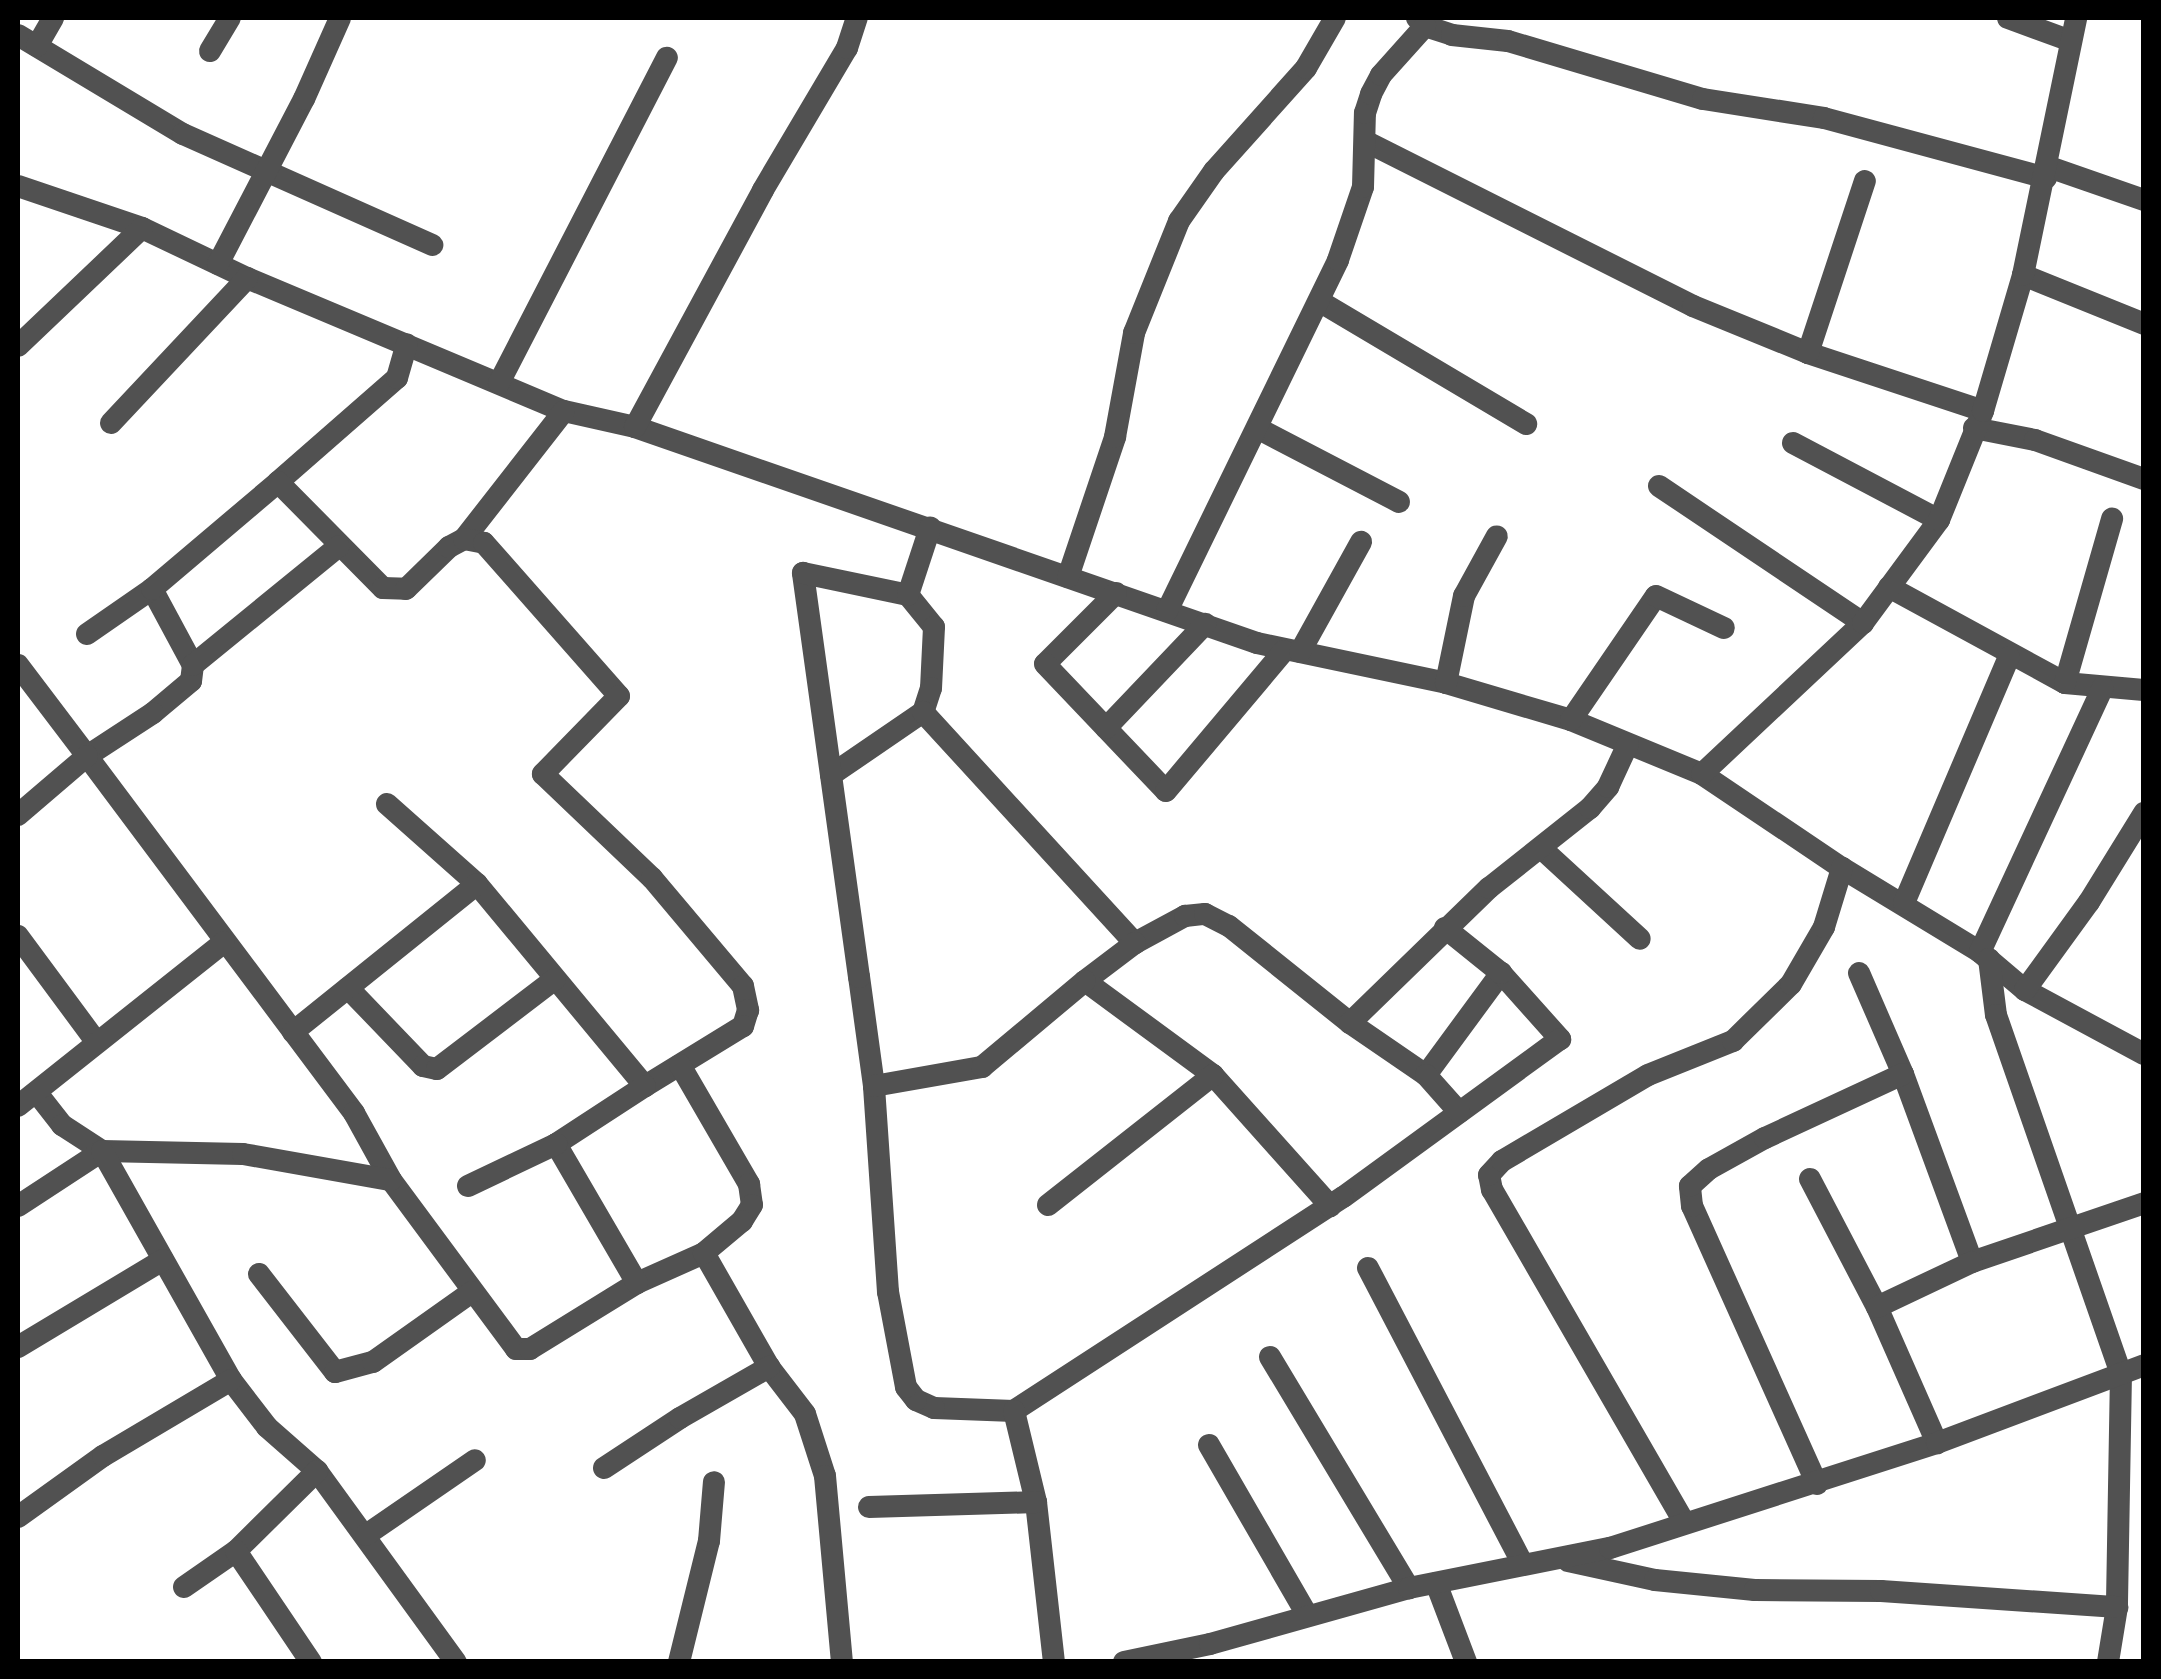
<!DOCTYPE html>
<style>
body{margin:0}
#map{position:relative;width:2161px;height:1679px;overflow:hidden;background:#fff;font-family:"Sofia Sans Condensed",sans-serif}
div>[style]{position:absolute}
.minor>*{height:22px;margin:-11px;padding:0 11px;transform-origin:11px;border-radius:11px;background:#515151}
span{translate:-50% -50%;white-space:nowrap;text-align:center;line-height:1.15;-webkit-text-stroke:9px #fff;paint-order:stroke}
.frame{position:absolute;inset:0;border:20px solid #000;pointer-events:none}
</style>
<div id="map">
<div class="minor">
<div style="left:1417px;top:18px;width:11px;rotate:45deg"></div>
<div style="left:1425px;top:26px;width:28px;rotate:18deg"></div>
<div style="left:1452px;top:35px;width:56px;rotate:6.1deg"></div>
<div style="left:1508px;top:41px;width:203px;rotate:16.6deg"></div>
<div style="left:1703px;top:99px;width:122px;rotate:8.9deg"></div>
<div style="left:1824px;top:118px;width:230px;rotate:15.1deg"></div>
<div style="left:2008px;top:18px;width:67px;rotate:20.1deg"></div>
<div style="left:18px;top:35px;width:192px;rotate:31deg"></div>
<div style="left:183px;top:134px;width:273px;rotate:24deg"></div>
<div style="left:37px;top:46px;width:32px;rotate:-60deg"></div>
<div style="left:210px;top:51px;width:39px;rotate:-59deg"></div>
<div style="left:1365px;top:141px;width:367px;rotate:26.7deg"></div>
<div style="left:1693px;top:306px;width:124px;rotate:22.2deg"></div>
<div style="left:1808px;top:353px;width:184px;rotate:18.3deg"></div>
<div style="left:2049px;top:167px;width:101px;rotate:19.2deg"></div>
<div style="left:18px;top:186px;width:131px;rotate:18.7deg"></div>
<div style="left:142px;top:228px;width:116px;rotate:25.5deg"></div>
<div style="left:247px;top:278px;width:344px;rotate:22.8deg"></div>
<div style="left:564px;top:411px;width:73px;rotate:12.7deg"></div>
<div style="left:635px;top:427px;width:658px;rotate:19.15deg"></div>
<div style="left:1257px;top:643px;width:193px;rotate:11.9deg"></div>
<div style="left:1446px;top:683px;width:130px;rotate:16.5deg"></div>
<div style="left:1571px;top:720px;width:142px;rotate:22.4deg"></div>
<div style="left:1702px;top:774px;width:169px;rotate:33.9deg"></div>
<div style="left:1842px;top:868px;width:162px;rotate:31.3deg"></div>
<div style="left:1980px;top:952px;width:59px;rotate:40.2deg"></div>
<div style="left:2025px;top:990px;width:135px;rotate:28.3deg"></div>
<div style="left:218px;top:264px;width:186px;rotate:-62.5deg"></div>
<div style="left:304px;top:99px;width:89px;rotate:-66deg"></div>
<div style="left:2023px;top:275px;width:131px;rotate:22deg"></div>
<div style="left:1319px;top:301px;width:241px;rotate:30.7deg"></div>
<div style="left:18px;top:346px;width:171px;rotate:-43.6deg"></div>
<div style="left:1808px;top:353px;width:181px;rotate:-71.7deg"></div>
<div style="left:499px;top:383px;width:366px;rotate:-62.7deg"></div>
<div style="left:111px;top:423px;width:199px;rotate:-46.8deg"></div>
<div style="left:635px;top:427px;width:269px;rotate:-61.6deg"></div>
<div style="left:763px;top:190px;width:165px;rotate:-59.4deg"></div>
<div style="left:847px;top:48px;width:32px;rotate:-72deg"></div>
<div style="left:1257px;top:428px;width:160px;rotate:27.5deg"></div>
<div style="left:1974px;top:428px;width:62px;rotate:11.1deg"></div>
<div style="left:2035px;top:440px;width:116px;rotate:19.7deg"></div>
<div style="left:1793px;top:443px;width:165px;rotate:27.8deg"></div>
<div style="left:278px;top:482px;width:158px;rotate:-41.2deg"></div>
<div style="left:397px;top:378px;width:35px;rotate:-74deg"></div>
<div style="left:1659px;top:486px;width:246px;rotate:33.9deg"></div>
<div style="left:464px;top:539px;width:162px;rotate:-52deg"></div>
<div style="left:1068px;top:577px;width:148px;rotate:-71.4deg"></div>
<div style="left:1115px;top:437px;width:106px;rotate:-79.6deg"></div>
<div style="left:1134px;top:333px;width:121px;rotate:-68.1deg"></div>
<div style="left:1179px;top:221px;width:61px;rotate:-55deg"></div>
<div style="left:1214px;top:171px;width:138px;rotate:-48.2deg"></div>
<div style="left:1306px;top:68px;width:58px;rotate:-59.9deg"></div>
<div style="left:1889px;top:587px;width:200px;rotate:28.6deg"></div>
<div style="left:2065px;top:683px;width:79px;rotate:5.1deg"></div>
<div style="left:152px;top:589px;width:86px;rotate:61.7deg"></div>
<div style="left:193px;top:665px;width:16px;rotate:97deg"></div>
<div style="left:191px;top:681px;width:50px;rotate:139.9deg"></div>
<div style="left:153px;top:713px;width:79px;rotate:146.9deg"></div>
<div style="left:87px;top:756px;width:446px;rotate:53.2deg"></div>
<div style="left:354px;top:1113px;width:77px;rotate:61.1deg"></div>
<div style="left:391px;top:1180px;width:210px;rotate:53.5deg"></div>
<div style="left:516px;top:1349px;width:14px"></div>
<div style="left:530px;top:1349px;width:126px;rotate:-31.7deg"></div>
<div style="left:637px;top:1283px;width:73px;rotate:-24.1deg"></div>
<div style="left:704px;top:1253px;width:131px;rotate:60.3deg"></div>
<div style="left:769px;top:1367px;width:59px;rotate:52.5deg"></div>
<div style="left:805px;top:1414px;width:65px;rotate:72.1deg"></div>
<div style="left:825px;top:1476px;width:187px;rotate:84.8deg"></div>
<div style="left:1116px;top:593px;width:100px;rotate:135deg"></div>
<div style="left:1045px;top:664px;width:175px;rotate:46.4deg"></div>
<div style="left:1166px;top:791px;width:183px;rotate:-49.9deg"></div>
<div style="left:908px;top:595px;width:41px;rotate:50.9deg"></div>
<div style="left:934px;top:627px;width:61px;rotate:92.8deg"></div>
<div style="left:931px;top:688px;width:25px;rotate:108deg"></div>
<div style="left:1167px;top:611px;width:390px;rotate:-64deg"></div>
<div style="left:1338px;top:260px;width:77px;rotate:-71.1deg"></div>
<div style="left:1363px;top:187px;width:74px;rotate:-88.5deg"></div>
<div style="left:1365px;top:113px;width:20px;rotate:-72deg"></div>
<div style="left:1371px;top:94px;width:21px;rotate:-62deg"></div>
<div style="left:1381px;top:75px;width:66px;rotate:-48.1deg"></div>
<div style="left:87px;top:634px;width:79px;rotate:-34.7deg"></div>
<div style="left:152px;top:589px;width:165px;rotate:-40.3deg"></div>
<div style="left:278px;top:482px;width:149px;rotate:45.3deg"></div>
<div style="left:383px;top:588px;width:23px;rotate:2deg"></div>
<div style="left:406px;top:589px;width:60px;rotate:-44.3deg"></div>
<div style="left:449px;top:547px;width:17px;rotate:-28deg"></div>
<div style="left:464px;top:539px;width:20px;rotate:11deg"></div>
<div style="left:484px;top:543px;width:204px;rotate:48.6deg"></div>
<div style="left:619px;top:696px;width:109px;rotate:134.3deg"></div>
<div style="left:543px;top:774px;width:151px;rotate:43.7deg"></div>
<div style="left:652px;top:878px;width:141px;rotate:49.9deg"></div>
<div style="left:743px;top:986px;width:25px;rotate:78deg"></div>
<div style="left:748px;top:1010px;width:17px;rotate:107deg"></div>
<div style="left:743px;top:1026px;width:115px;rotate:148.5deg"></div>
<div style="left:1300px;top:652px;width:126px;rotate:-61deg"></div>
<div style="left:18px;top:665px;width:114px;rotate:52.8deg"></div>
<div style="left:87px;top:756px;width:91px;rotate:139.5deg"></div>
<div style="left:193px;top:665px;width:188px;rotate:-39.2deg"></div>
<div style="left:1446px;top:683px;width:89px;rotate:-78.3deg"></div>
<div style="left:1464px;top:596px;width:68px;rotate:-61.2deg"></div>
<div style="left:2065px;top:683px;width:171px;rotate:-74deg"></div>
<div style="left:1571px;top:720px;width:150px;rotate:-55.6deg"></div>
<div style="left:1656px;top:596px;width:75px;rotate:25.2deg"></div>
<div style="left:1106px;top:728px;width:144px;rotate:-46.4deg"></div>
<div style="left:1702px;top:774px;width:221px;rotate:-43.2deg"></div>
<div style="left:1863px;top:623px;width:128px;rotate:-53.6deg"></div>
<div style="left:1939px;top:520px;width:118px;rotate:-68deg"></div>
<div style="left:1983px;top:411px;width:142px;rotate:-73.6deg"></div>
<div style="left:2023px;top:275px;width:262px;rotate:-78.3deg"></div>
<div style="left:831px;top:775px;width:112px;rotate:-34.4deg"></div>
<div style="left:923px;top:712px;width:314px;rotate:47.5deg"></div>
<div style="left:1135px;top:943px;width:57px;rotate:-28.4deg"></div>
<div style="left:1185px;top:916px;width:20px;rotate:-6deg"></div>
<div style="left:1205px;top:914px;width:27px;rotate:27deg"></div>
<div style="left:1229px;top:926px;width:155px;rotate:38.7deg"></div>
<div style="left:1350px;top:1023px;width:92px;rotate:34.4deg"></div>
<div style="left:1426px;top:1075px;width:127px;rotate:-53.7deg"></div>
<div style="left:1501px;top:973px;width:89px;rotate:48.2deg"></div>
<div style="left:1560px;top:1039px;width:268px;rotate:143.9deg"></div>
<div style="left:1343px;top:1197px;width:392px;rotate:147deg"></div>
<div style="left:1014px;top:1411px;width:80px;rotate:-177.9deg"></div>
<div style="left:934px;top:1408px;width:20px;rotate:-156deg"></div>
<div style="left:916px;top:1400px;width:16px;rotate:-128deg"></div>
<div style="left:906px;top:1387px;width:97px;rotate:-100.7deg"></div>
<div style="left:888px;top:1292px;width:206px;rotate:-93.9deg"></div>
<div style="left:874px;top:1086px;width:110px;rotate:-97.8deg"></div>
<div style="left:859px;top:977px;width:408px;rotate:-97.9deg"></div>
<div style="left:803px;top:573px;width:107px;rotate:11.8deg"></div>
<div style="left:908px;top:595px;width:71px;rotate:-71.8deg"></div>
<div style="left:387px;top:804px;width:120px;rotate:41.6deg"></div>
<div style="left:477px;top:884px;width:263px;rotate:50.3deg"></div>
<div style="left:645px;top:1086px;width:106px;rotate:146.9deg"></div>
<div style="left:556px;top:1144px;width:161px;rotate:59.8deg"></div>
<div style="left:1541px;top:848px;width:134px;rotate:42.6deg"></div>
<div style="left:1904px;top:903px;width:267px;rotate:-66.9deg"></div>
<div style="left:1445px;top:928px;width:72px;rotate:38.8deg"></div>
<div style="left:18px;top:936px;width:129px;rotate:53.5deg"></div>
<div style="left:1135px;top:943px;width:63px;rotate:142.8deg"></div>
<div style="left:1085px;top:981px;width:159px;rotate:36.3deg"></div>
<div style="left:1213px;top:1075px;width:176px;rotate:48.2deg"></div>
<div style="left:1980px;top:952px;width:292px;rotate:-65.1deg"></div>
<div style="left:1989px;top:959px;width:56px;rotate:82.9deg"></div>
<div style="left:1996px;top:1015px;width:379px;rotate:70.8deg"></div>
<div style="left:2121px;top:1373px;width:234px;rotate:91deg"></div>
<div style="left:2117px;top:1607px;width:56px;rotate:99.3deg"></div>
<div style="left:1859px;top:973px;width:110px;rotate:66.5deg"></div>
<div style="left:1903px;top:1074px;width:200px;rotate:69.8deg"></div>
<div style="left:1972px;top:1262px;width:182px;rotate:-18.9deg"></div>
<div style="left:348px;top:988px;width:108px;rotate:46.1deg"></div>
<div style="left:423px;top:1066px;width:14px;rotate:12deg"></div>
<div style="left:437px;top:1069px;width:148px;rotate:-37.3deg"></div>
<div style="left:2025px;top:990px;width:109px;rotate:-54deg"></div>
<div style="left:2089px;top:902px;width:105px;rotate:-58.3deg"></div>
<div style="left:1350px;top:1023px;width:194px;rotate:-44.2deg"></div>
<div style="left:1489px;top:888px;width:129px;rotate:-38.4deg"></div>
<div style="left:1590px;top:808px;width:28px;rotate:-49deg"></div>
<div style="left:1608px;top:787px;width:47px;rotate:-65.1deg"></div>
<div style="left:293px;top:1032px;width:236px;rotate:-38.8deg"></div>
<div style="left:680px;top:1065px;width:138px;rotate:59.9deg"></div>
<div style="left:749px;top:1184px;width:21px;rotate:82deg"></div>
<div style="left:752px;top:1205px;width:19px;rotate:122deg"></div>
<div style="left:742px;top:1221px;width:50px;rotate:139.9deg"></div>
<div style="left:1426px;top:1075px;width:50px;rotate:48.3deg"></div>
<div style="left:874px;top:1086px;width:110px;rotate:-10deg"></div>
<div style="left:982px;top:1067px;width:134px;rotate:-39.9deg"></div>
<div style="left:37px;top:1093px;width:41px;rotate:52deg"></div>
<div style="left:62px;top:1125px;width:48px;rotate:33deg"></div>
<div style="left:102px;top:1151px;width:141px;rotate:1.2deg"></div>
<div style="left:243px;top:1154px;width:150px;rotate:10deg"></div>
<div style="left:18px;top:1106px;width:263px;rotate:-38.5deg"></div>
<div style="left:1810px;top:1179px;width:144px;rotate:62.4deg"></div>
<div style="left:1877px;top:1307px;width:149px;rotate:66.2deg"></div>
<div style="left:468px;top:1186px;width:98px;rotate:-25.5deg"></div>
<div style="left:1048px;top:1205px;width:210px;rotate:-38.2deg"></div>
<div style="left:18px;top:1206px;width:100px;rotate:-33.2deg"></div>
<div style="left:102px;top:1151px;width:263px;rotate:60.6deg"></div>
<div style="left:231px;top:1380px;width:59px;rotate:52.5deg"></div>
<div style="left:267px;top:1427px;width:67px;rotate:41.3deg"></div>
<div style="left:317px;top:1471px;width:236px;rotate:54deg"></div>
<div style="left:1368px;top:1268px;width:334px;rotate:62.4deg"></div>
<div style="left:259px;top:1274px;width:124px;rotate:52.2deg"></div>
<div style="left:335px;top:1372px;width:39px;rotate:-15deg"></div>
<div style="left:373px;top:1362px;width:121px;rotate:-35.3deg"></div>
<div style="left:1877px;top:1307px;width:105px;rotate:-25.3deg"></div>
<div style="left:18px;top:1347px;width:169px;rotate:-31deg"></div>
<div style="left:1270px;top:1357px;width:270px;rotate:59deg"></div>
<div style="left:1014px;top:1411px;width:94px;rotate:76.4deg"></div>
<div style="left:1036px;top:1502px;width:161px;rotate:83.6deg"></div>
<div style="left:1209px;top:1445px;width:196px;rotate:60deg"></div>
<div style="left:604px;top:1468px;width:91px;rotate:-33.3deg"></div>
<div style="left:680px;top:1418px;width:103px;rotate:-29.8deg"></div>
<div style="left:1817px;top:1484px;width:305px;rotate:-114.2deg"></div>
<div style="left:1692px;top:1206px;width:20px;rotate:-96deg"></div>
<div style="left:1690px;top:1186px;width:25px;rotate:-42deg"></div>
<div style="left:1709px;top:1169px;width:64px;rotate:-29deg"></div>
<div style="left:1765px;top:1138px;width:152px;rotate:-24.9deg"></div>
<div style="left:869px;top:1507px;width:167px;rotate:-1.7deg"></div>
<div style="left:18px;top:1517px;width:105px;rotate:-35.7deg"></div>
<div style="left:103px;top:1456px;width:149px;rotate:-30.7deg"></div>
<div style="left:1684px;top:1522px;width:384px;rotate:-120deg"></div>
<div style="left:1492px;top:1190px;width:15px;rotate:-101deg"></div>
<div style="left:1489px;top:1175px;width:19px;rotate:-47deg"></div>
<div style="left:1502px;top:1161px;width:169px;rotate:-30.5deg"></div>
<div style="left:1648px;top:1075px;width:92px;rotate:-21.8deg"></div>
<div style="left:1733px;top:1041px;width:81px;rotate:-44.5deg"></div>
<div style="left:1791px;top:984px;width:66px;rotate:-59.9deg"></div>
<div style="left:1824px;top:927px;width:62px;rotate:-73deg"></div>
<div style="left:366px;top:1535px;width:132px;rotate:-34.5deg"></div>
<div style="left:236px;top:1551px;width:114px;rotate:-44.6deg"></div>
<div style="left:1568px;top:1561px;width:89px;rotate:12.3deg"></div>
<div style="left:1655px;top:1580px;width:100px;rotate:5.7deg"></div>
<div style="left:1755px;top:1590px;width:126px;rotate:0.5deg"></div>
<div style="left:1881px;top:1591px;width:237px;rotate:3.9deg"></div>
<div style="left:1436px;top:1583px;width:85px;rotate:69.2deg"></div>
<div style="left:184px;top:1587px;width:63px;rotate:-34.7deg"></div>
<div style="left:236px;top:1551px;width:134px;rotate:56deg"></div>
<div style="left:679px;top:1662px;width:125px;rotate:-76.1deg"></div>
<div style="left:709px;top:1541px;width:59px;rotate:-85.2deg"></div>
<div style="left:1124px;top:1662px;width:88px;rotate:-11.8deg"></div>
<div style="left:1210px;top:1644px;width:207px;rotate:-15.7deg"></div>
<div style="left:1409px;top:1588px;width:205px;rotate:-11.3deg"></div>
<div style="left:1610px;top:1548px;width:343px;rotate:-17.8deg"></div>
<div style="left:1937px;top:1443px;width:221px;rotate:-20.6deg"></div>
</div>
<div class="frame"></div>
</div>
